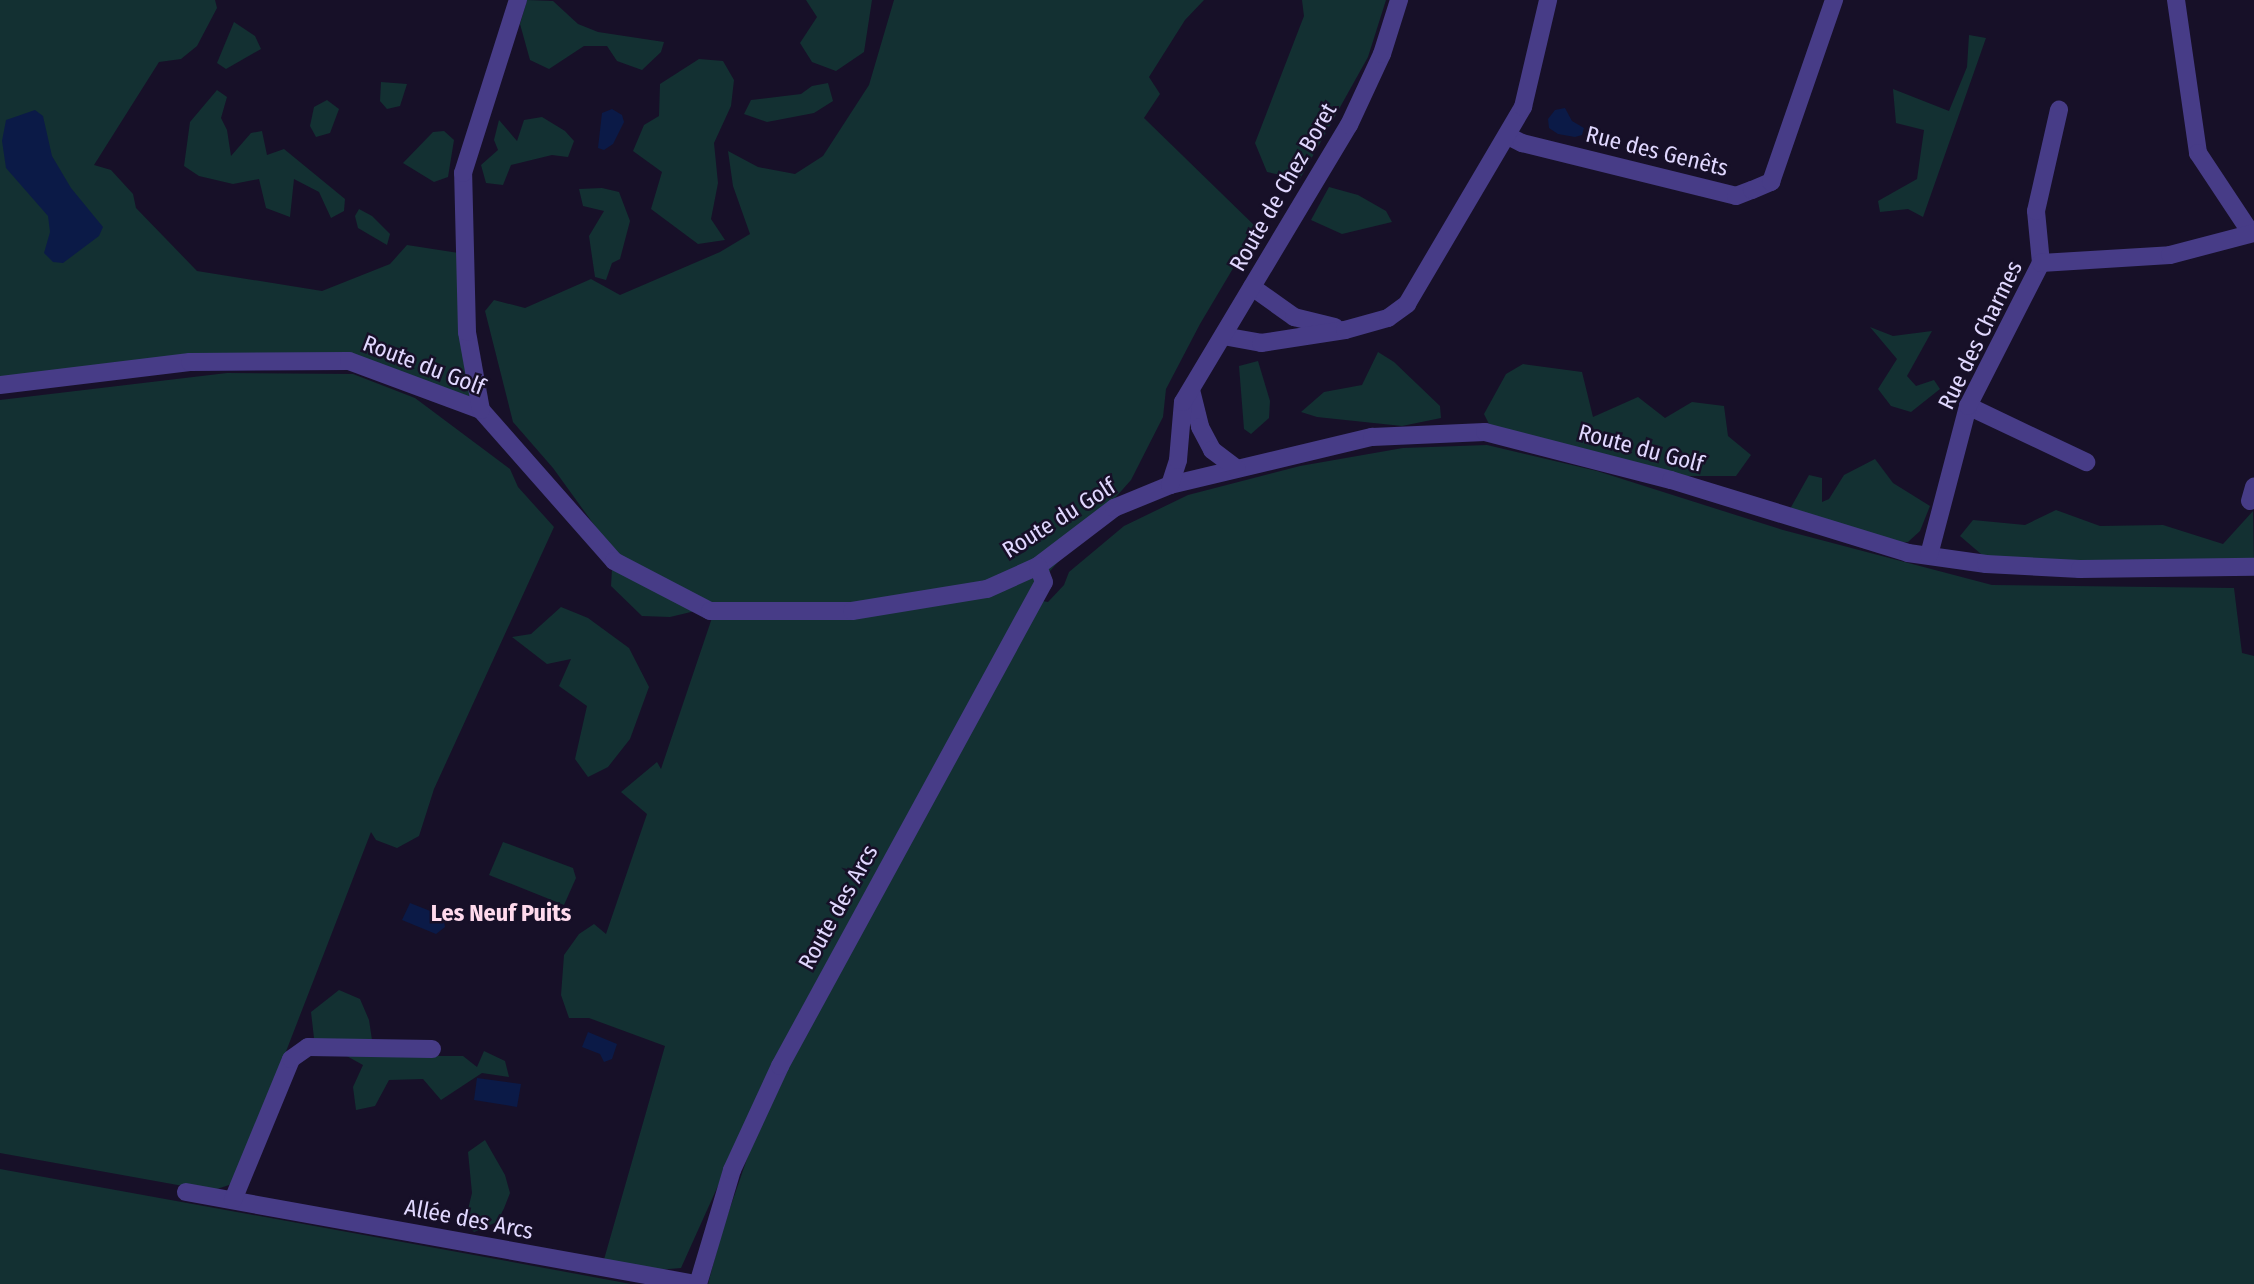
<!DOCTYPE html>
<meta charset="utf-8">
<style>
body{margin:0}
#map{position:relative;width:2254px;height:1284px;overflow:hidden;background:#171028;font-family:"Fira Sans Condensed",sans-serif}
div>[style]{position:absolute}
.green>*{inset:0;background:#133032}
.water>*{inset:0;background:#0b1a47}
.minor>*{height:18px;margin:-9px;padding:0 9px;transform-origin:9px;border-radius:9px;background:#473c87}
span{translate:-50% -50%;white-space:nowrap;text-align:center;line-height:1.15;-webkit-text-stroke:5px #171028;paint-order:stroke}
.street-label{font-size:23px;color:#e1d8ff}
.neighbourhood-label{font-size:24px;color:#ffdaed;font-weight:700}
</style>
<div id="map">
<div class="green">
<div style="clip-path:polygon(0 0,215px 0,217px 8px,197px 46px,181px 59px,159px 62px,94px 165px,111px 170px,133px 194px,136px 208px,197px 271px,322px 291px,390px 264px,407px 245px,465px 254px,481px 410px,349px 361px,190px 362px,0 385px)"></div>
<div style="clip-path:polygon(527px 0,553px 1px,578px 24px,598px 32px,664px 42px,661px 52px,642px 70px,617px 61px,607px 46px,584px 46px,549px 69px,530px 60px,520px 24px)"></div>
<div style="clip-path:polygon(806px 0,872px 0,864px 52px,836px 71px,812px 62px,800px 43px,817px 17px)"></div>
<div style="clip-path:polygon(894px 0,1204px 0,1185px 20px,1149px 77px,1160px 94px,1144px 118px,1257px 228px,1200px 324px,1166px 389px,1163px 417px,1131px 480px,1026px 598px,1048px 602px,1064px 585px,1069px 572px,1124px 526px,1188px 495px,1300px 466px,1403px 448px,1487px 445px,1597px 471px,1783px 530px,1992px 585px,2234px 588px,2242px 653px,2254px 656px,2254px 1284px,708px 1284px,722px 1231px,757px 1130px,766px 1079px,681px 1268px,657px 1270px,603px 1263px,665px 1046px,589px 1018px,569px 1018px,561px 995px,564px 955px,579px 934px,594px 924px,606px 934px,647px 814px,621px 792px,657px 762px,661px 769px,716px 606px,670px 617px,642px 616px,611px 586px,613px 551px,553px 468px,513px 422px,485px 311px,494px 300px,525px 308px,591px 279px,620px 295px,720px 252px,750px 234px,733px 186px,728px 151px,758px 167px,795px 174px,823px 156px,869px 85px)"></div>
<div style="clip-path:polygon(1302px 0,1386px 0,1368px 57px,1300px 179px,1267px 172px,1255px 143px,1304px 16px)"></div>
<div style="clip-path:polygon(234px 22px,255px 36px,261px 49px,226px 69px,217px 63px)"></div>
<div style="clip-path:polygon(1969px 35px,1986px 38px,1923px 217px,1908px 209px,1880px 212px,1878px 201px,1917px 179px,1924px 130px,1896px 123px,1893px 89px,1949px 111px,1967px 67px)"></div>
<div style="clip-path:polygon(699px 59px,723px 61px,734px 80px,731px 106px,714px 143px,718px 183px,711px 219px,725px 240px,698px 244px,651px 209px,662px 172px,633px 151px,644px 125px,659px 116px,660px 84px)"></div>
<div style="clip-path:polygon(381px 82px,407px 84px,400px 106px,387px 109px,380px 101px)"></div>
<div style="clip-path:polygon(828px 83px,833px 101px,814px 113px,767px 122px,744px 114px,751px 100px,801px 94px,812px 86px)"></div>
<div style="clip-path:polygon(217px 90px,227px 97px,221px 118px,227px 130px,231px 156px,251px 133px,262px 131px,267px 155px,284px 149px,345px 199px,344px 211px,331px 218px,319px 192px,294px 179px,290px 217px,266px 208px,259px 179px,233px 184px,199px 176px,184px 166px,190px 122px)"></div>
<div style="clip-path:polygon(327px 100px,339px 109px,330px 133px,316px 137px,310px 126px,314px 107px)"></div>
<div style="clip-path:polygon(542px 117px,565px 131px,574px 141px,568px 157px,552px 155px,511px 165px,503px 185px,486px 183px,481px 165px,498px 150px,494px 140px,499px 120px,517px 141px,524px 120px)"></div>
<div style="clip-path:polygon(444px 131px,454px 140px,448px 177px,434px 182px,403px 163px,433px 132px)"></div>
<div style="clip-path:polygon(1329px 187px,1358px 195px,1386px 211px,1392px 222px,1342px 234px,1311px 220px)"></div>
<div style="clip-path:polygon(602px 188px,619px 192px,630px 221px,620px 259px,612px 263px,606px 280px,595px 277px,589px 236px,604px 211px,583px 206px,579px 189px)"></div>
<div style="clip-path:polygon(359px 209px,372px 216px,390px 234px,387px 245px,358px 228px,355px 216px)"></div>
<div style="clip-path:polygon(1870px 327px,1893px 336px,1932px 331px,1907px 376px,1916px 386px,1934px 380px,1940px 389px,1911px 412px,1891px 406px,1878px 389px,1897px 359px)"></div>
<div style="clip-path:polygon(1378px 352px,1394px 362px,1440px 406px,1441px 418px,1402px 426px,1317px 417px,1301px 412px,1324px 392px,1362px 385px)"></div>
<div style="clip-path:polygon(1258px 361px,1270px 401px,1269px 418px,1251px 434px,1244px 429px,1239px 366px)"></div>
<div style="clip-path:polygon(1523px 364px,1582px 372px,1593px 417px,1638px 397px,1665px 418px,1692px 402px,1724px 406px,1728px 436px,1751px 455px,1736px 476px,1684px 476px,1490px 426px,1484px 414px,1506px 374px)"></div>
<div style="clip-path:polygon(227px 373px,353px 374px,415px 398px,510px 469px,518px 487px,554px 527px,434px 789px,419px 836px,397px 848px,376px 840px,371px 832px,237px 1178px,229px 1185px,211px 1191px,0 1153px,0 400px)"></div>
<div style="clip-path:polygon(1875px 459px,1893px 483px,1930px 506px,1920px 531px,1908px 542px,1898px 543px,1790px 509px,1809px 475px,1822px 478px,1822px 502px,1829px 499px,1844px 475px)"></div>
<div style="clip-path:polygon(2056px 510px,2100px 526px,2163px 525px,2223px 544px,2253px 511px,2254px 567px,1988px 560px,1960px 536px,1973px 520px,2025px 525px)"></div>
<div style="clip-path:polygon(561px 607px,588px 618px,629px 648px,649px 687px,630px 739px,608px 767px,588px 777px,575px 759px,587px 706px,559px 686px,571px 659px,547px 664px,512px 637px,531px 634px)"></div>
<div style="clip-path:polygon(503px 842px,573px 868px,576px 878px,564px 905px,489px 875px)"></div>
<div style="clip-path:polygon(339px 990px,360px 999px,369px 1020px,372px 1040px,397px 1056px,463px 1056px,477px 1067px,484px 1051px,505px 1061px,509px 1077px,482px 1073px,441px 1100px,423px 1079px,389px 1080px,375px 1106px,356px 1110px,353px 1087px,363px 1065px,314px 1038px,311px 1012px)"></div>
<div style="clip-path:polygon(485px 1140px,505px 1175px,510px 1193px,499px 1221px,474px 1232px,465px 1222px,472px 1193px,468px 1152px)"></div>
<div style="clip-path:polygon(0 1169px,507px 1261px,631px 1284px,0 1284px)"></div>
</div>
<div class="water">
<div style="clip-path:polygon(1565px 108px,1572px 121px,1584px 128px,1582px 135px,1575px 137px,1558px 134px,1549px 128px,1548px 119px,1555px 110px)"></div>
<div style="clip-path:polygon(612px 109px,622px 115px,624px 122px,613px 144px,604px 150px,598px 148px,602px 113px)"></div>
<div style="clip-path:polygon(35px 110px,43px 116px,52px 156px,71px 188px,103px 227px,99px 236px,63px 263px,53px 262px,44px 253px,50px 232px,48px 216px,6px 168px,2px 141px,6px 120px)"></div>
<div style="clip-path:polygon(410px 903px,443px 916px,445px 927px,436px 934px,402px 920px)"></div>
<div style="clip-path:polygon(588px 1032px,617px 1044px,612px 1059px,604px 1062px,600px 1054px,582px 1047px)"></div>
<div style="clip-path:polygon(477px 1078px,521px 1084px,517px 1107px,474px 1100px)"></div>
</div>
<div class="minor">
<div style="left:2176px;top:0;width:155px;rotate:81.8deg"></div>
<div style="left:2198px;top:153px;width:96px;rotate:56.5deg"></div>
<div style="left:1508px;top:136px;width:16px;rotate:27deg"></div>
<div style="left:1522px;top:143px;width:220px;rotate:13.9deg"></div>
<div style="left:1736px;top:196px;width:17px;rotate:-21deg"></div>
<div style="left:1752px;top:190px;width:21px;rotate:-23deg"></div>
<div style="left:1771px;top:182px;width:193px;rotate:-70.9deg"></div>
<div style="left:2041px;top:263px;width:52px;rotate:-95.5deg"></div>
<div style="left:2036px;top:211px;width:104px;rotate:-77.2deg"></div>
<div style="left:1252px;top:287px;width:52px;rotate:35.5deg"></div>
<div style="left:1294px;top:317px;width:42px;rotate:13.7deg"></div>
<div style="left:1223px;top:336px;width:39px;rotate:10deg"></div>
<div style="left:1261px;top:343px;width:85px;rotate:-8.8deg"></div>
<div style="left:1345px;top:330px;width:45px;rotate:-15.6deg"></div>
<div style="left:1388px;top:318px;width:24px;rotate:-36deg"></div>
<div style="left:1407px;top:304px;width:229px;rotate:-59.5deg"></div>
<div style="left:1523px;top:107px;width:110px;rotate:-76.8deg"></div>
<div style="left:0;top:385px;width:191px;rotate:-6.9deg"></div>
<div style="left:190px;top:362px;width:159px;rotate:-0.4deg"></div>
<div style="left:349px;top:361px;width:141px;rotate:20.4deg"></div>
<div style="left:481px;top:410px;width:201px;rotate:48.6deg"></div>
<div style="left:614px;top:561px;width:108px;rotate:27.5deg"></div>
<div style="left:710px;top:611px;width:142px"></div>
<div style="left:852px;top:611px;width:137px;rotate:-9.3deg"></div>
<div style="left:987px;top:589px;width:56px;rotate:-24.3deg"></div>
<div style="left:1038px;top:566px;width:96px;rotate:-37.3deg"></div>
<div style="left:1114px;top:508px;width:61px;rotate:-22.3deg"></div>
<div style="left:1170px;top:485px;width:208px;rotate:-13.4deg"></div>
<div style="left:1372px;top:437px;width:113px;rotate:-2.5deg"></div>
<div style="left:1485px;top:432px;width:192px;rotate:14.5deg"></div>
<div style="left:1671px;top:480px;width:248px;rotate:17.1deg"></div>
<div style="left:1908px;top:553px;width:79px;rotate:8deg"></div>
<div style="left:1986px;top:564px;width:94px;rotate:3deg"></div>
<div style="left:2080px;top:569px;width:174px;rotate:-0.7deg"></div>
<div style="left:1191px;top:390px;width:38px;rotate:76deg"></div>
<div style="left:1200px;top:427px;width:26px;rotate:62deg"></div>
<div style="left:1212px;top:450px;width:31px;rotate:37deg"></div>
<div style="left:1968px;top:406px;width:131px;rotate:25.4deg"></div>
<div style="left:481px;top:410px;width:79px;rotate:-100.2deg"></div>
<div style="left:467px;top:332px;width:159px;rotate:-91.4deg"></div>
<div style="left:463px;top:173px;width:182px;rotate:-72.4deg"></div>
<div style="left:1170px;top:485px;width:26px;rotate:-72deg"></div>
<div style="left:1178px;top:460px;width:58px;rotate:-85.1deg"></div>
<div style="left:1183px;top:402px;width:323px;rotate:-59.1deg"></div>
<div style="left:1349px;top:125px;width:78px;rotate:-65.1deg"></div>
<div style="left:1382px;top:54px;width:57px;rotate:-72.5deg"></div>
<div style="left:2250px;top:501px;width:15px;rotate:-74deg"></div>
<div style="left:1929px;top:555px;width:154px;rotate:-75.3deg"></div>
<div style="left:1968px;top:406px;width:161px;rotate:-63deg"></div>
<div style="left:2041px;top:263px;width:129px;rotate:-3.5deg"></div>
<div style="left:2170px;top:255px;width:87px;rotate:-14.7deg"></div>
<div style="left:186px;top:1192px;width:518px;rotate:10.23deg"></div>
<div style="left:233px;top:1200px;width:152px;rotate:-67.6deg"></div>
<div style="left:291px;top:1059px;width:21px;rotate:-35deg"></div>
<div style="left:308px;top:1047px;width:124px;rotate:0.9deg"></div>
<div style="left:698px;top:1284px;width:119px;rotate:-73.4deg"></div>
<div style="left:732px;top:1170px;width:115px;rotate:-65.2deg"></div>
<div style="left:780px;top:1066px;width:551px;rotate:-61.39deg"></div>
<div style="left:1044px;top:582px;width:17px;rotate:-111deg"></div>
</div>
<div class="street-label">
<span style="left:1657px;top:151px;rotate:14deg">Rue des Genêts</span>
<span style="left:1283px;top:187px;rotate:-60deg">Route de Chez Boret</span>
<span style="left:1980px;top:335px;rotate:-64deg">Rue des Charmes</span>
<span style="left:424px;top:365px;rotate:21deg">Route du Golf</span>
<span style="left:1641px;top:448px;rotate:15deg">Route du Golf</span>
<span style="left:1059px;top:518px;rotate:-32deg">Route du Golf</span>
<span style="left:838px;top:907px;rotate:-61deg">Route des Arcs</span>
<span style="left:469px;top:1219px;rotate:11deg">Allée des Arcs</span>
</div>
<div class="neighbourhood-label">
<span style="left:501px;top:914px">Les Neuf Puits</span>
</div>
</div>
